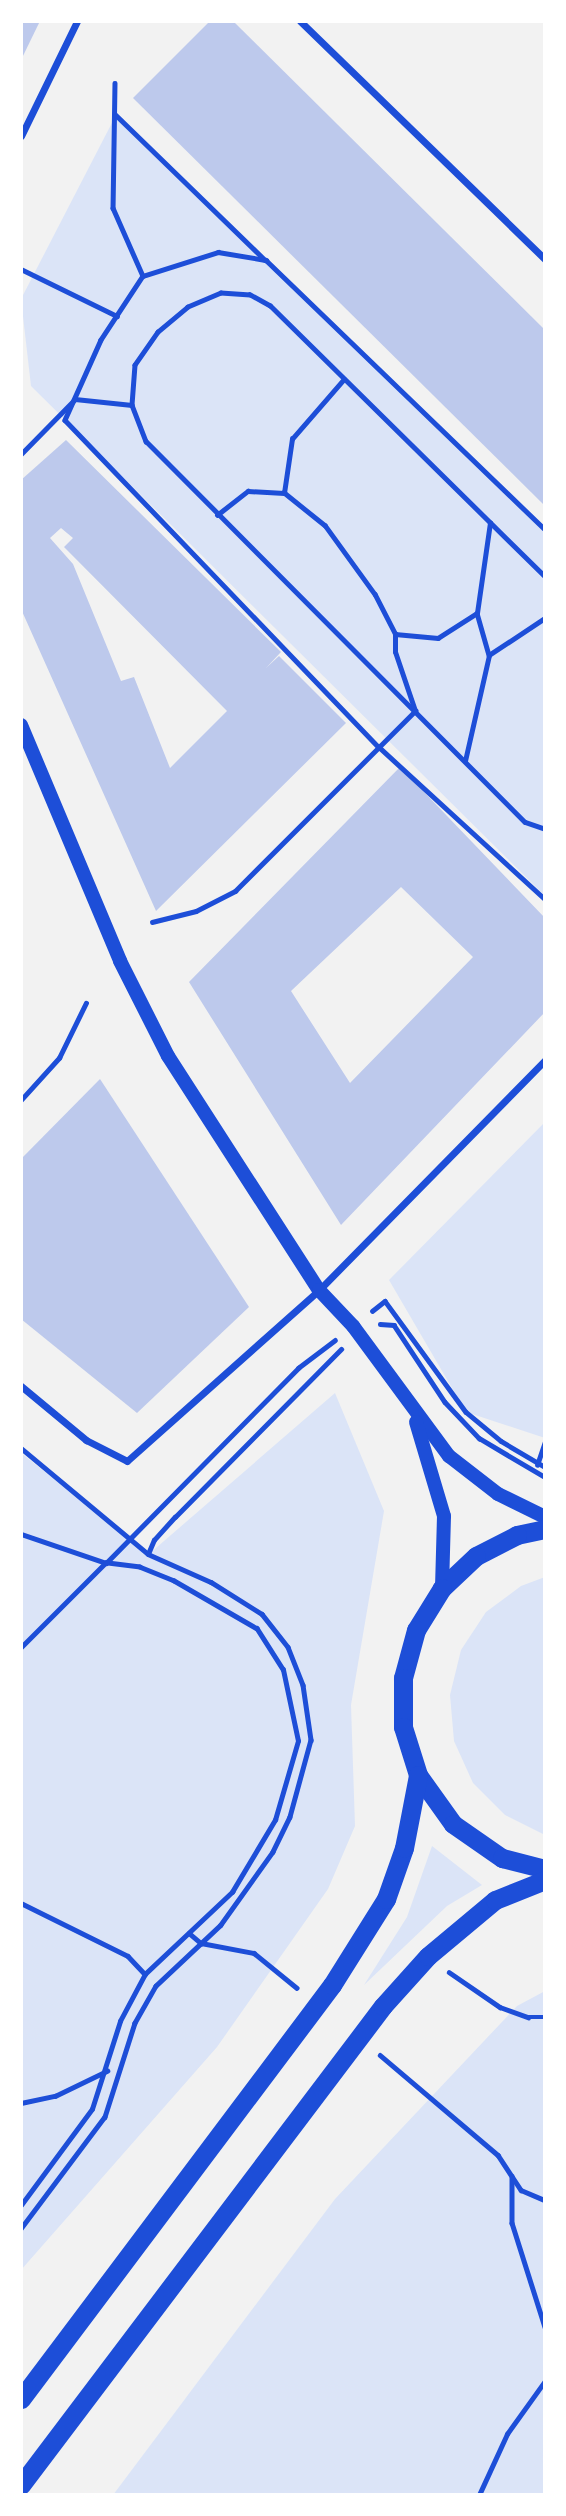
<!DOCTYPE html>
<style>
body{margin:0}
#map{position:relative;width:566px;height:2516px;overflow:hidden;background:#f2f2f2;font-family:"Fira Sans",sans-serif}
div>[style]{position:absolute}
.green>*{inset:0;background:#dbe4f7}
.building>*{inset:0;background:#bdc9ec}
.path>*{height:4.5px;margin:-2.25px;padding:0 2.25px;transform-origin:2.25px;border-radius:2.25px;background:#1d4ed8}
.minor>*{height:7px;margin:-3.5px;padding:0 3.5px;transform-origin:3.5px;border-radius:3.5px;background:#1d4ed8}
.secondary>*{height:14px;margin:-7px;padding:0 7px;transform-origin:7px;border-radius:7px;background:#1d4ed8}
.trunk>*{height:19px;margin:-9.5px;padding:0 9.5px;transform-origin:9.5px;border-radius:9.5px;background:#1d4ed8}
span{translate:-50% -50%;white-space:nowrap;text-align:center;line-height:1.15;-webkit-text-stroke:5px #fff;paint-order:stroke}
.frame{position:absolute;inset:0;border:23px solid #fff;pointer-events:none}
</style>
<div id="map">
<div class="green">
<div style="clip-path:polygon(116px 115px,545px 529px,545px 896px,31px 386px,21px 299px)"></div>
<div style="clip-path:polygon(545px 1122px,545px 1438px,466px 1412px,389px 1280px)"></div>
<div style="clip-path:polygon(335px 1393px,384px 1511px,351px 1705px,355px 1826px,328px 1889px,217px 2047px,21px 2270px,21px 1453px,149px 1554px)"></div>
<div style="clip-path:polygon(545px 1577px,545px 1835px,505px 1815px,473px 1783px,454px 1741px,450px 1695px,461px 1650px,486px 1612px,521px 1586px)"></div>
<div style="clip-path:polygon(432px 1846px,482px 1885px,447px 1906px,364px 1985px,407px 1917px)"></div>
<div style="clip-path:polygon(545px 1991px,545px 2495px,113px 2495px,335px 2199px,517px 2006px)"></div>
</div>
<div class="building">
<div style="clip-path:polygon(21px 21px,40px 21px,21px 60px)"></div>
<div style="clip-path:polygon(210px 21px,233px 21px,545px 330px,545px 506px,133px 98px)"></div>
<div style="clip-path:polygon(evenodd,66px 440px,281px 652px,266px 668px,279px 656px,346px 723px,156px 911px,21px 609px,21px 480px,66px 440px,61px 528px,73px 538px,64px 547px,227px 711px,170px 768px,134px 677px,121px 681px,73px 564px,50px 538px,61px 528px)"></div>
<div style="clip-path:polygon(evenodd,400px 767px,545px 918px,545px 1012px,341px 1225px,189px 982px,400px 767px,401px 887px,473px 957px,350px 1083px,291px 991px,401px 887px)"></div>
<div style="clip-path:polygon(100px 1079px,249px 1307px,137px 1413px,21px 1319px,21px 1159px)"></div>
</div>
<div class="path">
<div style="left:115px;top:83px;width:125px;rotate:90.9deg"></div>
<div style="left:113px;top:208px;width:74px;rotate:66.2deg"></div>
<div style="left:143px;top:276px;width:77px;rotate:123.3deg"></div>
<div style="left:101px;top:340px;width:88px;rotate:114.2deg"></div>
<div style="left:65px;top:420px;width:453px;rotate:46.2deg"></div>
<div style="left:379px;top:747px;width:225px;rotate:42.5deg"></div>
<div style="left:116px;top:115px;width:208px;rotate:44.2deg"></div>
<div style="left:21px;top:269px;width:107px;rotate:26.1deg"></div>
<div style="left:143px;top:276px;width:79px;rotate:-17.7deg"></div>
<div style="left:218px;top:252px;width:49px;rotate:9.5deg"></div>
<div style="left:266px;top:260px;width:388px;rotate:44deg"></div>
<div style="left:21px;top:454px;width:77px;rotate:-45.5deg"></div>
<div style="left:75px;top:399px;width:57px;rotate:6deg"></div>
<div style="left:217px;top:515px;width:39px;rotate:-38deg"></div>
<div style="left:248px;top:491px;width:36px;rotate:3deg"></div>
<div style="left:545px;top:577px;width:386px;rotate:-135.4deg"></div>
<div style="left:270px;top:306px;width:23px;rotate:-151deg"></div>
<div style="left:250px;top:295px;width:29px;rotate:-176deg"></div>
<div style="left:221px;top:293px;width:36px;rotate:157deg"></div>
<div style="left:188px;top:307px;width:39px;rotate:140deg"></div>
<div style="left:158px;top:332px;width:40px;rotate:124.9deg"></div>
<div style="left:135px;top:365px;width:40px;rotate:94.3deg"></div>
<div style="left:132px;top:405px;width:39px;rotate:69deg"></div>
<div style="left:146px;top:441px;width:537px;rotate:45.15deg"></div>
<div style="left:525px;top:822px;width:21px;rotate:19deg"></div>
<div style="left:477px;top:613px;width:44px;rotate:74.1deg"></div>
<div style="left:395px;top:634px;width:43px;rotate:5.3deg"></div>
<div style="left:438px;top:638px;width:46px;rotate:-32.7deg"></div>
<div style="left:477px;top:613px;width:91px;rotate:-81.8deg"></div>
<div style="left:465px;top:761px;width:109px;rotate:-77.2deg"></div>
<div style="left:489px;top:655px;width:67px;rotate:-33.5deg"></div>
<div style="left:152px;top:922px;width:45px;rotate:-14deg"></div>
<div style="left:196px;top:911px;width:44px;rotate:-27.1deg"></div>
<div style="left:235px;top:891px;width:255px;rotate:-45deg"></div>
<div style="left:415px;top:711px;width:62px;rotate:-108.7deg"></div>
<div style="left:395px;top:652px;width:18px;rotate:-90deg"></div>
<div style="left:395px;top:634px;width:44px;rotate:-117.1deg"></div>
<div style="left:375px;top:595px;width:85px;rotate:-125.9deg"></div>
<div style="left:325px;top:526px;width:53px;rotate:-141.2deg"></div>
<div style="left:284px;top:493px;width:55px;rotate:-81.6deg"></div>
<div style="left:292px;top:439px;width:79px;rotate:-49.1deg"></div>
<div style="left:21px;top:1100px;width:57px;rotate:-47.9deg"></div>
<div style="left:59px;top:1058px;width:61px;rotate:-63.9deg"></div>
<div style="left:372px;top:1311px;width:16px;rotate:-38deg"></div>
<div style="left:385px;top:1301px;width:137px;rotate:53.9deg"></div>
<div style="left:466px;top:1412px;width:45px;rotate:39.6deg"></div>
<div style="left:501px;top:1441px;width:51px;rotate:30.6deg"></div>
<div style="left:380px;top:1324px;width:14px;rotate:4deg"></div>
<div style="left:394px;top:1325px;width:92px;rotate:56.5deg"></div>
<div style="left:445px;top:1402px;width:50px;rotate:46.6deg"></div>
<div style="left:479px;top:1438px;width:77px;rotate:30.6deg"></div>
<div style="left:21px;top:1448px;width:165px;rotate:39.8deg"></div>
<div style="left:148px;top:1554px;width:69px;rotate:24deg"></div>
<div style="left:211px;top:1582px;width:60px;rotate:32.1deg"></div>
<div style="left:262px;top:1614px;width:42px;rotate:51.8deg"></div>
<div style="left:288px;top:1647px;width:41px;rotate:68.5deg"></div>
<div style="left:303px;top:1685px;width:56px;rotate:81.7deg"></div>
<div style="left:311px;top:1740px;width:80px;rotate:105.3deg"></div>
<div style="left:290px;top:1817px;width:39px;rotate:116deg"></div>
<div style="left:273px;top:1852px;width:90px;rotate:125.5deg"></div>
<div style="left:221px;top:1925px;width:89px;rotate:136.8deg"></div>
<div style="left:156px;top:1986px;width:43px;rotate:119.6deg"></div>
<div style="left:135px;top:2023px;width:99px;rotate:107.7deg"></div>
<div style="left:105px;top:2117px;width:140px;rotate:126.9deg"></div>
<div style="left:537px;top:1465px;width:24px;rotate:-71deg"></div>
<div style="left:21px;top:1534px;width:90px;rotate:18.8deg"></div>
<div style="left:106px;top:1563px;width:120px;rotate:135deg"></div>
<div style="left:148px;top:1554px;width:15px;rotate:-67deg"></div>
<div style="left:154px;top:1540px;width:31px;rotate:-48deg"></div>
<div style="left:175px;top:1517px;width:236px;rotate:-45.3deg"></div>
<div style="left:21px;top:1903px;width:119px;rotate:26.4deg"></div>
<div style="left:128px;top:1956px;width:25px;rotate:47deg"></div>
<div style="left:189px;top:1933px;width:16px;rotate:40deg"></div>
<div style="left:201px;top:1943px;width:54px;rotate:10.7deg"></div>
<div style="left:254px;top:1953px;width:55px;rotate:39.1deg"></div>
<div style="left:449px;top:1972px;width:62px;rotate:34.5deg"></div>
<div style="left:500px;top:2007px;width:30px;rotate:20deg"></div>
<div style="left:528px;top:2017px;width:17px"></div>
<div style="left:380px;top:2055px;width:155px;rotate:40.3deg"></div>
<div style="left:498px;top:2155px;width:42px;rotate:56.7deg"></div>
<div style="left:521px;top:2190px;width:26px;rotate:23deg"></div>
<div style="left:21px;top:2103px;width:35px;rotate:-12deg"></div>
<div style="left:55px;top:2096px;width:58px;rotate:-25.7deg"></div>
<div style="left:512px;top:2176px;width:47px;rotate:90deg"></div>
<div style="left:512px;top:2223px;width:109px;rotate:72.4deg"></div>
<div style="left:21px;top:2205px;width:119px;rotate:-53.5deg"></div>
<div style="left:92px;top:2109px;width:92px;rotate:-72.3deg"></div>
<div style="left:120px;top:2021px;width:53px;rotate:-62deg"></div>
<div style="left:145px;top:1974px;width:120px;rotate:-43.3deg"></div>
<div style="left:232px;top:1892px;width:84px;rotate:-59.2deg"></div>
<div style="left:275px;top:1820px;width:82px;rotate:-73.8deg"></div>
<div style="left:298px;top:1741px;width:73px;rotate:-101.9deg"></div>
<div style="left:283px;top:1670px;width:49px;rotate:-122.4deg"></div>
<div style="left:257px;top:1629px;width:96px;rotate:-150deg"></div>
<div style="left:174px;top:1581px;width:37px;rotate:-158deg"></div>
<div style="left:140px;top:1567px;width:34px;rotate:-173deg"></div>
<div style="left:106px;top:1563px;width:274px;rotate:-45.4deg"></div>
<div style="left:298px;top:1368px;width:46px;rotate:-37.1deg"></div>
<div style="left:479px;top:2495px;width:67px;rotate:-65.3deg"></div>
<div style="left:507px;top:2434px;width:65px;rotate:-54.4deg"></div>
</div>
<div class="minor">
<div style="left:300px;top:21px;width:342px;rotate:44.2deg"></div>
<div style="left:21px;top:136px;width:128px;rotate:-64deg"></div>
<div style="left:21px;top:1386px;width:85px;rotate:39.7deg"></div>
<div style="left:86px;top:1440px;width:46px;rotate:27.1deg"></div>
<div style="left:127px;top:1461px;width:257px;rotate:-41.7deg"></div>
<div style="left:319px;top:1290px;width:322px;rotate:-45.5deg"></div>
</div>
<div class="secondary">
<div style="left:21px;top:725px;width:256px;rotate:67.2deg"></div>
<div style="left:120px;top:961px;width:106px;rotate:63.2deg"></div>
<div style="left:168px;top:1056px;width:278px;rotate:57.2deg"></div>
<div style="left:319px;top:1290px;width:50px;rotate:46.6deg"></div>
<div style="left:353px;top:1326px;width:162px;rotate:53.6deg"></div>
<div style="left:449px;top:1456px;width:62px;rotate:37.8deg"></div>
<div style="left:498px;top:1494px;width:52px;rotate:26.1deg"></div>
<div style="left:416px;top:1422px;width:98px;rotate:73.4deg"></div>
<div style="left:444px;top:1516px;width:72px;rotate:91.6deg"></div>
</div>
<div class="trunk">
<div style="left:545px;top:1529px;width:29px;rotate:168deg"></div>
<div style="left:517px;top:1535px;width:46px;rotate:152.9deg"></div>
<div style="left:476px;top:1556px;width:47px;rotate:136.7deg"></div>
<div style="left:442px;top:1588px;width:49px;rotate:121.8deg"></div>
<div style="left:416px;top:1630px;width:50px;rotate:105.2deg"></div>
<div style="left:403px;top:1678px;width:49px;rotate:90deg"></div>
<div style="left:403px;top:1727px;width:50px;rotate:72.6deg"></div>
<div style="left:418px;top:1775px;width:60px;rotate:54.5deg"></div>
<div style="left:453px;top:1824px;width:60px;rotate:34.8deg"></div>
<div style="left:502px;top:1858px;width:44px;rotate:14.3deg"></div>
<div style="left:21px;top:2399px;width:518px;rotate:-53.09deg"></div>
<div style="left:332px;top:1985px;width:102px;rotate:-57.9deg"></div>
<div style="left:386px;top:1899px;width:54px;rotate:-70.6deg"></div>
<div style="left:404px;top:1848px;width:74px;rotate:-79.1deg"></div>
<div style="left:21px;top:2485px;width:600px;rotate:-52.92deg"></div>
<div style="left:383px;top:2006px;width:67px;rotate:-48deg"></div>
<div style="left:428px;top:1956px;width:87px;rotate:-39.9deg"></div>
<div style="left:495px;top:1900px;width:54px;rotate:-21.8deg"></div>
</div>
<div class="frame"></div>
</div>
